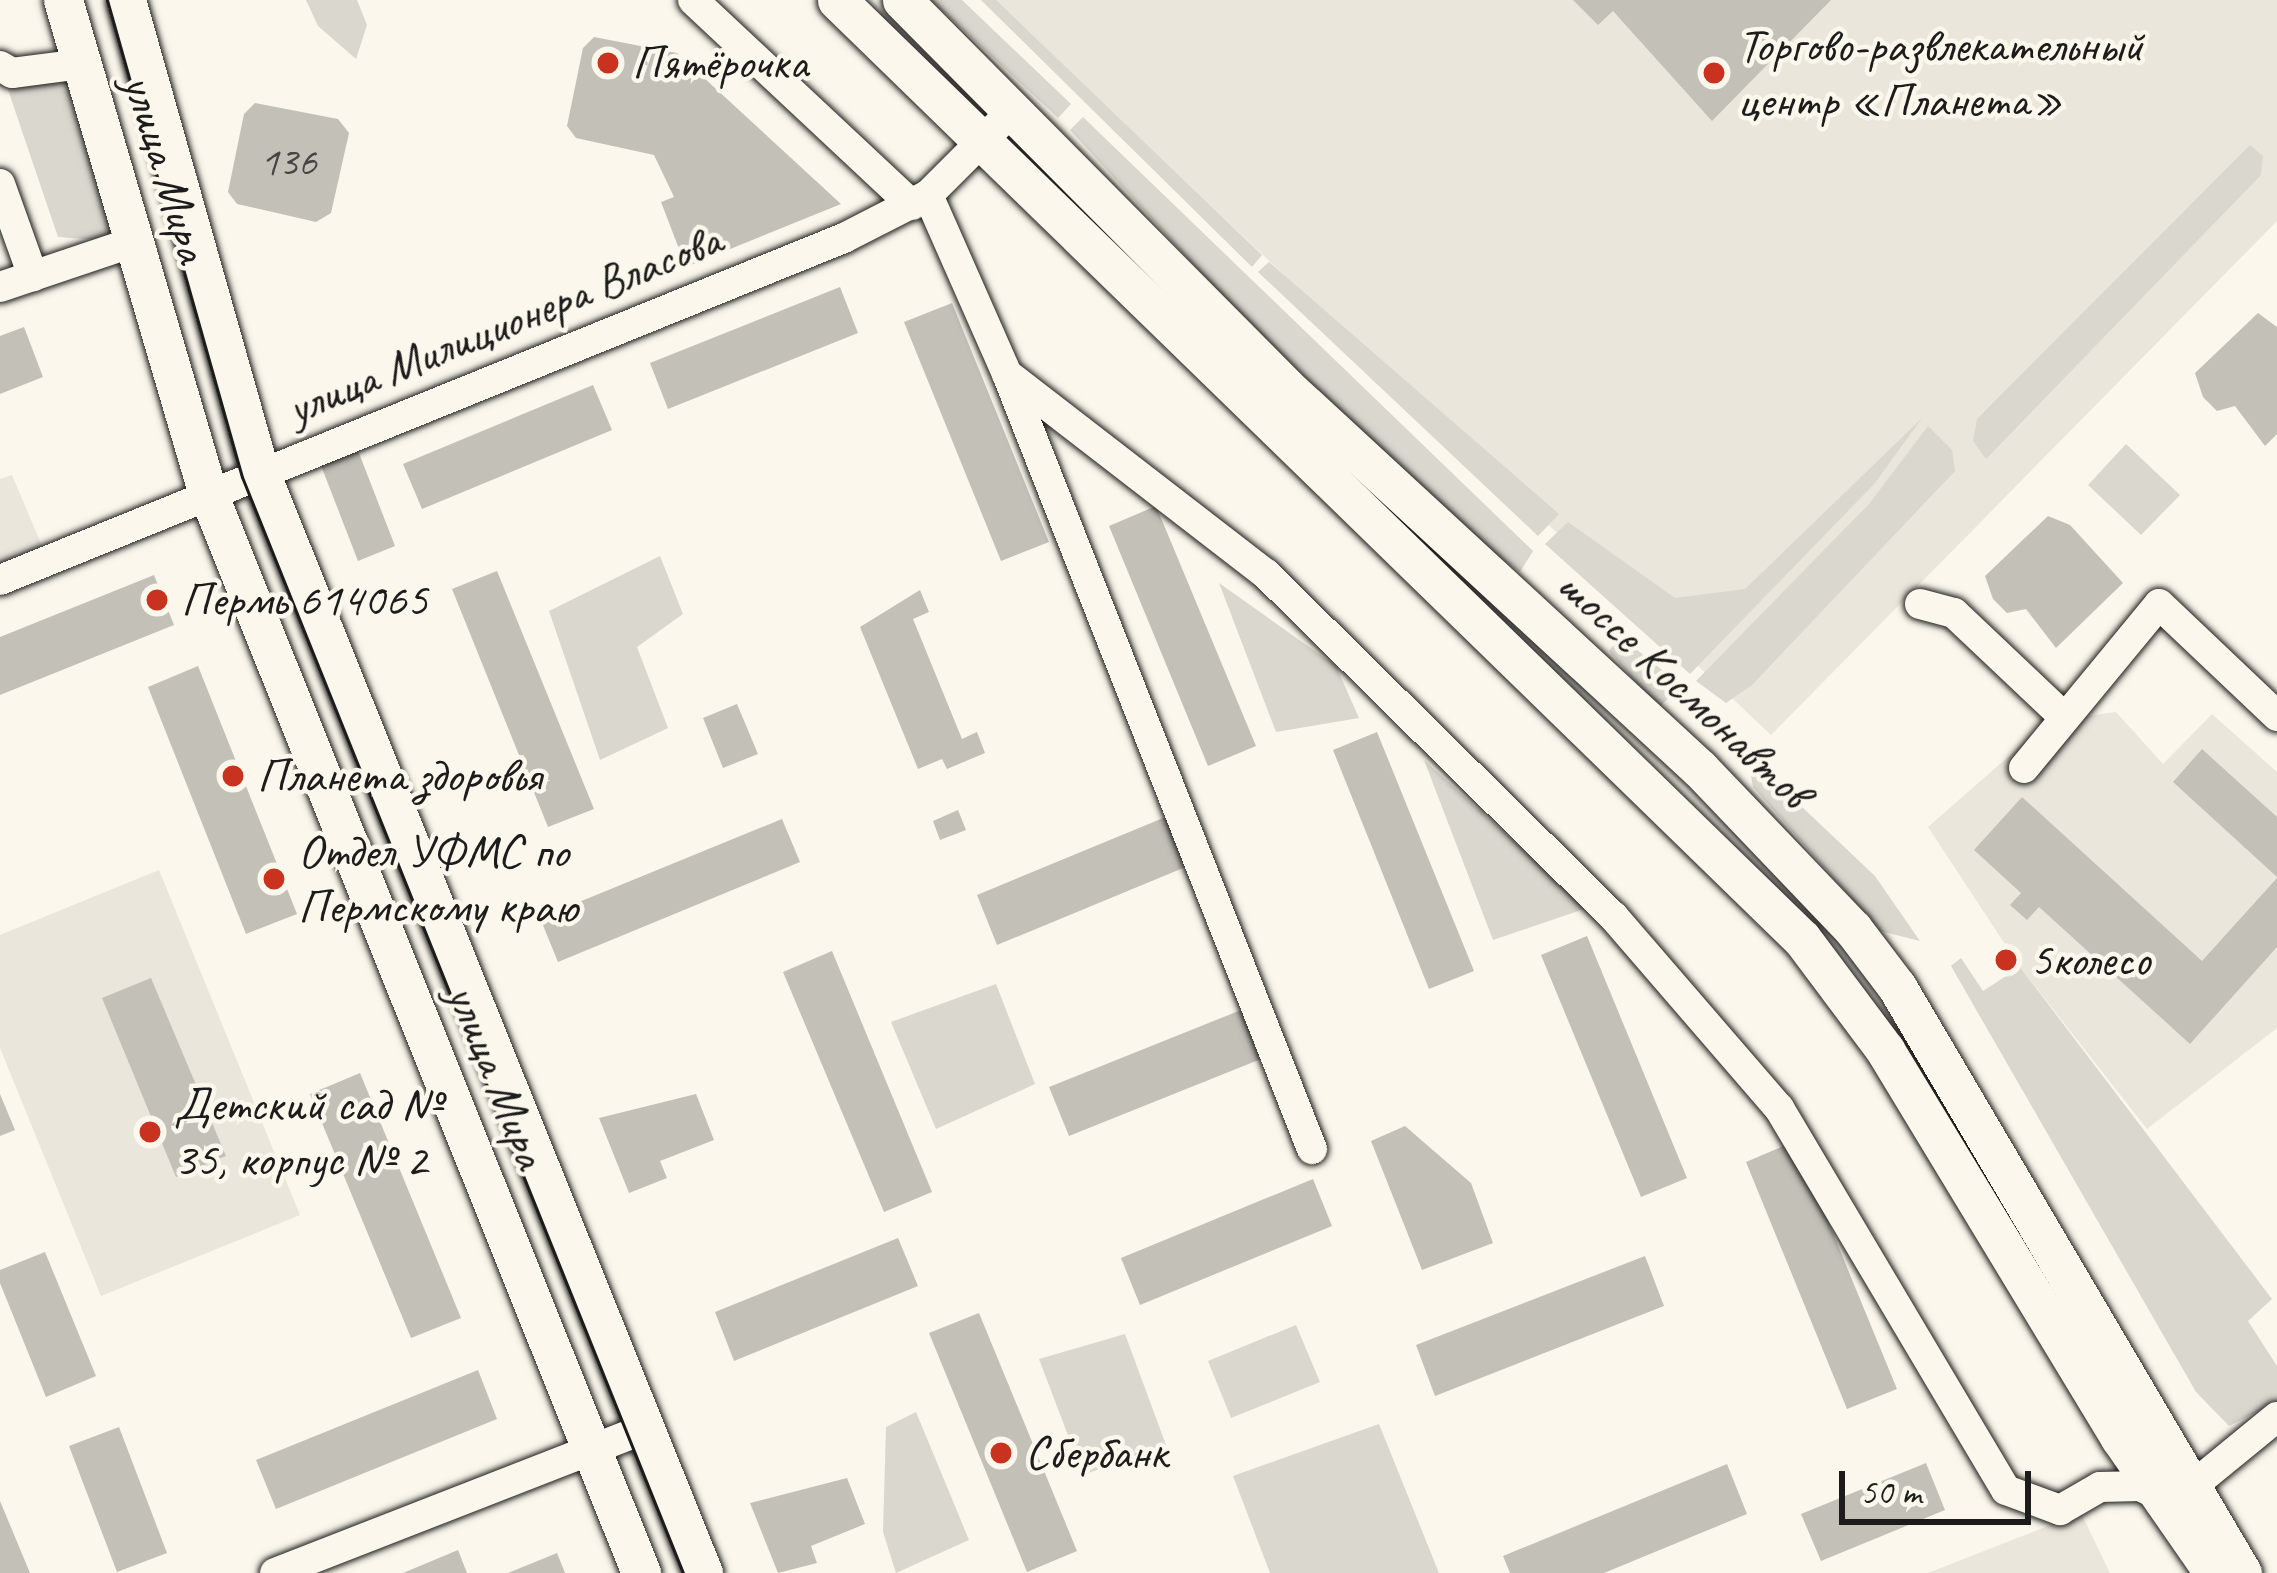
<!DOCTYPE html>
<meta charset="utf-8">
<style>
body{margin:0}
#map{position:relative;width:2277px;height:1573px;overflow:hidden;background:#fbf7ec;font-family:Caveat,sans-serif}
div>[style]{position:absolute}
.built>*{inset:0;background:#eae6dc}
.green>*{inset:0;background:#dad7ce}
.building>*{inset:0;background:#c3c0b8}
.roads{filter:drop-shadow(0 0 3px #1c1c1c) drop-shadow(0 0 3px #1c1c1c)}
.minor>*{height:30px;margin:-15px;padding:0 15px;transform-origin:15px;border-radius:15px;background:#fbf7ec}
.major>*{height:39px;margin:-19.5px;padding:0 19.5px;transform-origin:19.5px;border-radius:19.5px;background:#fbf7ec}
.tram>*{height:3px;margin:-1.5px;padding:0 1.5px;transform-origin:1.5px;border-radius:1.5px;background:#1c1c1c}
.dots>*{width:33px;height:33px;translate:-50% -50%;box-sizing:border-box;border:6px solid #fbf7ec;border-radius:50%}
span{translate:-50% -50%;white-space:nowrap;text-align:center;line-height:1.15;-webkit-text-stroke:9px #fbf7ec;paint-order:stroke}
.number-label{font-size:42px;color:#464543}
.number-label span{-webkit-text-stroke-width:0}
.poi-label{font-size:48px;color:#1c1c1c}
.left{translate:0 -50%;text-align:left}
.street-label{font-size:48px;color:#1c1c1c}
.scale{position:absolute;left:1839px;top:1471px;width:192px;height:54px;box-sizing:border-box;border:6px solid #1c1c1c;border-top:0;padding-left:15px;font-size:36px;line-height:42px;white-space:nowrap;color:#1c1c1c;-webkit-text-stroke:9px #fbf7ec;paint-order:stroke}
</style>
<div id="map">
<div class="built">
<div style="clip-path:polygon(993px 0,2277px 0,2277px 221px,1771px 735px)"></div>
<div style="clip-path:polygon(12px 475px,48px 560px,0 579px,0 479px)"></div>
<div style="clip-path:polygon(2116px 712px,2163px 764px,2212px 714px,2277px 772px,2277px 1028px,2147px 1129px,2020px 967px,1928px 827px,2049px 721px)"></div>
<div style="clip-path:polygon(159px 870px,300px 1215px,101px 1296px,0 1048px,0 935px)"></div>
<div style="clip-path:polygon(2081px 1513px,2110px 1573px,1928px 1573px)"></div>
</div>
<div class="green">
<div style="clip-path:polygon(306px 0,357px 0,367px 25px,356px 59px,318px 26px)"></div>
<div style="clip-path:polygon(931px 0,962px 0,1071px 104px,1058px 118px)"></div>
<div style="clip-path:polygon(981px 0,996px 0,1262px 255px,1252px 267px)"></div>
<div style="clip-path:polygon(68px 80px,114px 241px,58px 237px,7px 87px)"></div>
<div style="clip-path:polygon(1083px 117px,1533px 551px,1520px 572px,1448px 521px,1261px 338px,1070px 130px)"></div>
<div style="clip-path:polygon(2250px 145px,2263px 156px,2261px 175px,1986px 459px,1973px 441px,1977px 419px)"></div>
<div style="clip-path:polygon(1269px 262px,1559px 514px,1538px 536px,1258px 272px)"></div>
<div style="clip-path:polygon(1922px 418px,1875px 483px,1690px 674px,1545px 544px,1568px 522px,1675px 598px,1745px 589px)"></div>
<div style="clip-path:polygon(1928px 426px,1952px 450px,1955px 471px,1752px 685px,1726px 703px,1696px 681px,1869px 504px)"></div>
<div style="clip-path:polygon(2126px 444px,2180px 495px,2141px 535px,2088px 485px)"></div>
<div style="clip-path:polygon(660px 556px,683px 614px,637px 647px,668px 728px,600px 760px,549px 611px)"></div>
<div style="clip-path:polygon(1219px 583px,1336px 666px,1359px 718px,1276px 732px)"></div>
<div style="clip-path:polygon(1620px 636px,1682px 686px,1658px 708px,1609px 651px)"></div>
<div style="clip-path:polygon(1747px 755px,1875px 876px,1920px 941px,1880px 931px,1753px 787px)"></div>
<div style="clip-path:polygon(1424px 760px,1587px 908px,1493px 940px)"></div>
<div style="clip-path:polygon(1961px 958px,1983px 991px,2020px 967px,2272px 1299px,2248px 1321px,2277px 1366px,2277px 1402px,2229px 1426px,2196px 1392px,1951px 966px)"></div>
<div style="clip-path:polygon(996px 984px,1035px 1084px,936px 1129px,891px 1022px)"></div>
<div style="clip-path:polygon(1296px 1325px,1320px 1382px,1231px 1418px,1208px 1361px)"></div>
<div style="clip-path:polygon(1125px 1334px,1166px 1445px,1083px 1475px,1039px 1359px)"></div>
<div style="clip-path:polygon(916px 1412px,969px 1540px,896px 1573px,883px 1532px,886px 1427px)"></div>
<div style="clip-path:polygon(1379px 1424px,1439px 1573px,1270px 1573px,1233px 1476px)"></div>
</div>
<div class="building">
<div style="clip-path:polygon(1573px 0,1831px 0,1712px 121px,1613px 11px,1598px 25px)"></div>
<div style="clip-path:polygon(594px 37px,677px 53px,841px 204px,686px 267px,661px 202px,674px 197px,654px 155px,576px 138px,567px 126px,583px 48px)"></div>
<div style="clip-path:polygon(255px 103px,338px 119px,349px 133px,331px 213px,316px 222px,237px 204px,228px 192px,244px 114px)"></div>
<div style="clip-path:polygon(840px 287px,858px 333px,668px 409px,650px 363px)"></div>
<div style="clip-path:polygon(952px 303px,1049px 542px,1001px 561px,904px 322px)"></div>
<div style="clip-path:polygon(2258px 313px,2277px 327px,2277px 434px,2265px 446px,2235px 406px,2217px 411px,2203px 397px,2195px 373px)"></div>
<div style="clip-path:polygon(24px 327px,43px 377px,0 394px,0 336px)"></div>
<div style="clip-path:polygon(593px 385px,612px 430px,422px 509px,403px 464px)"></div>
<div style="clip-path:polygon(357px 448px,395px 546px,358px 561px,320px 463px)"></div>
<div style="clip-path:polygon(1156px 506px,1256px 746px,1208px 766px,1109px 526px)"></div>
<div style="clip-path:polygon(2048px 516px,2070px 525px,2123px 583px,2056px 648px,2026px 609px,2007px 613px,1993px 599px,1985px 576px)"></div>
<div style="clip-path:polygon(497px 571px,594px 809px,548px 827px,452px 589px)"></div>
<div style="clip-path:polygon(154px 575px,174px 625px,0 695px,0 637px)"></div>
<div style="clip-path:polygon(920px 590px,929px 612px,913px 619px,962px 739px,977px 732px,985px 753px,947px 769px,942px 759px,918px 769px,860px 627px)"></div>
<div style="clip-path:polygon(198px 666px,297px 914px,246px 934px,148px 687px)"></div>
<div style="clip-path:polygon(737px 704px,758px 754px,723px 768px,703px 718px)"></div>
<div style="clip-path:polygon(1377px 732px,1474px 971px,1429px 989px,1333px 750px)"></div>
<div style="clip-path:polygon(2202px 749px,2277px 817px,2277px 877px,2173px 782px)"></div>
<div style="clip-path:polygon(2022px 797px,2202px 961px,2277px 878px,2277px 947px,2190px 1044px,2039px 907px,2027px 920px,2010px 905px,2021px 893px,1974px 850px)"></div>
<div style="clip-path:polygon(958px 810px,966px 830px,940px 840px,933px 821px)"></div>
<div style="clip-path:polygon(1168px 816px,1188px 866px,997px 945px,977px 895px)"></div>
<div style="clip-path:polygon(782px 819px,800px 862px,558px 962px,540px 918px)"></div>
<div style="clip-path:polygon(1587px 936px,1687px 1178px,1641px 1197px,1541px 955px)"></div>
<div style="clip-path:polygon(2006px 945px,2020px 967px,2007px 975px,1993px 953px)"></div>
<div style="clip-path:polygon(832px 951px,932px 1192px,884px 1212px,783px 972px)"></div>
<div style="clip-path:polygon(151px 978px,226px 1156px,176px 1177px,102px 998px)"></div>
<div style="clip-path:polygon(1246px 1008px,1266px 1057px,1069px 1136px,1049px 1087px)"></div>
<div style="clip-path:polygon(360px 1073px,461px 1318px,411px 1338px,310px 1094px)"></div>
<div style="clip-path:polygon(0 1094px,15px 1130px,0 1136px)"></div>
<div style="clip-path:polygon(696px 1094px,714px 1140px,660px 1161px,667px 1178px,629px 1193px,599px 1118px)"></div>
<div style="clip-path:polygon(1405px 1126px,1471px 1183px,1493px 1243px,1422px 1270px,1371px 1141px)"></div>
<div style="clip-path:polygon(1795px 1141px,1897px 1389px,1847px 1409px,1746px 1162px)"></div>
<div style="clip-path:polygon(1313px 1179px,1332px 1226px,1140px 1305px,1121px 1258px)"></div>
<div style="clip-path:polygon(898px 1238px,918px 1286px,734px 1361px,715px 1312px)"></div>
<div style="clip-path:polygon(45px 1252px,96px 1376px,46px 1397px,0 1283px,0 1270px)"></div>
<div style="clip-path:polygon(1645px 1256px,1664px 1306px,1435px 1396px,1416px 1345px)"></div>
<div style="clip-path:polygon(979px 1313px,1077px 1551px,1027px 1572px,929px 1333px)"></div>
<div style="clip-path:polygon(478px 1370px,497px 1419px,276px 1509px,256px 1460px)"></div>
<div style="clip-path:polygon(119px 1427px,167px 1553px,117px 1572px,69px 1446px)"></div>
<div style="clip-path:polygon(1926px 1463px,1945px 1510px,1821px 1561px,1801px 1514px)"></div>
<div style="clip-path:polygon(1727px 1464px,1747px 1514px,1604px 1573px,1510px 1573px,1503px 1556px)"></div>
<div style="clip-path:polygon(847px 1478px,865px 1524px,811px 1546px,817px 1563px,778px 1573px,750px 1503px)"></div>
<div style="clip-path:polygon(0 1501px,30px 1573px,0 1573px)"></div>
<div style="clip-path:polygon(458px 1550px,467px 1573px,403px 1573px)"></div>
<div style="clip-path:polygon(557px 1553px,565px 1573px,508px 1573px)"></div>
</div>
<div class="roads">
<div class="minor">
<div style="left:693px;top:0;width:300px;rotate:43.1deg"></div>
<div style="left:0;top:66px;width:14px;rotate:30deg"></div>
<div style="left:12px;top:73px;width:71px;rotate:-7.3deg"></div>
<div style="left:0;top:184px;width:98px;rotate:70.3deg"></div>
<div style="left:928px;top:195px;width:196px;rotate:66.2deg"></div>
<div style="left:1007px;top:374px;width:327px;rotate:37.7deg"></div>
<div style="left:1266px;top:574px;width:487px;rotate:44.6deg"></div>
<div style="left:1613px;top:916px;width:254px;rotate:49.2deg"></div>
<div style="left:1779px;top:1108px;width:444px;rotate:59.3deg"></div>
<div style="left:2006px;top:1490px;width:58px;rotate:20.3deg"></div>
<div style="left:2060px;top:1510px;width:46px;rotate:-29.9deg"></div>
<div style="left:2100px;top:1487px;width:40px;rotate:-1.4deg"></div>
<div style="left:2140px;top:1486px;width:37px;rotate:26deg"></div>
<div style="left:2173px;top:1502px;width:134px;rotate:-39.3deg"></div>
<div style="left:0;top:287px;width:141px;rotate:-18.6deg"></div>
<div style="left:1007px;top:374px;width:833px;rotate:68.52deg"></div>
<div style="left:0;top:580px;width:911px;rotate:-22.06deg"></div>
<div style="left:844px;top:238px;width:94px;rotate:-27.1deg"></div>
<div style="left:928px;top:195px;width:122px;rotate:-45deg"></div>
<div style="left:1920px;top:604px;width:35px;rotate:15deg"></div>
<div style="left:1954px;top:613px;width:150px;rotate:43.4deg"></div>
<div style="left:2024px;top:768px;width:212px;rotate:-50.5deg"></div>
<div style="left:2159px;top:604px;width:163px;rotate:43.5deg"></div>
<div style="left:275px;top:1573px;width:396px;rotate:-21.3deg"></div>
</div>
<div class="major">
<div style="left:63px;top:0;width:512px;rotate:73.65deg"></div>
<div style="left:207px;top:491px;width:1166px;rotate:68.14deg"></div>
<div style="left:126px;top:0;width:488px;rotate:74.2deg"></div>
<div style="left:259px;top:470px;width:1189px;rotate:68.07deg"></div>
<div style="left:837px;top:0;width:1346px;rotate:44.22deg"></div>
<div style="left:1802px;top:939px;width:139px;rotate:53.2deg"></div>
<div style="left:1885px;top:1050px;width:454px;rotate:58.8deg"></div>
<div style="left:2120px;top:1438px;width:165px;rotate:55.2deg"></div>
<div style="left:902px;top:0;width:545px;rotate:45.22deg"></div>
<div style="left:1286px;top:387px;width:563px;rotate:42.7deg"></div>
<div style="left:1700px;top:769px;width:221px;rotate:46.3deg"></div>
<div style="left:1853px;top:929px;width:73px;rotate:52.8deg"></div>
<div style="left:1897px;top:987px;width:680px;rotate:59.51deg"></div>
</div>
</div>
<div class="tram">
<div style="left:107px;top:0;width:496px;rotate:74.2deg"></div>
<div style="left:242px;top:477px;width:1181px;rotate:68.08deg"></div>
</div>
<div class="dots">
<div style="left:608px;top:63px;background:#c8321e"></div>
<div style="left:1714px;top:73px;background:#c8321e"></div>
<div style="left:157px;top:600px;background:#c8321e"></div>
<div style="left:233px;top:776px;background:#c8321e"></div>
<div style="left:274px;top:879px;background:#c8321e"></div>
<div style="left:2006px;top:960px;background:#c8321e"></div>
<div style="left:150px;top:1132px;background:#c8321e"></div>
<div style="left:1001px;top:1453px;background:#c8321e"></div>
</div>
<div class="number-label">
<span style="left:288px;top:162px">136</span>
</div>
<div class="poi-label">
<span class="left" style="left:1738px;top:73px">Торгово-развлекательный<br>центр «Планета»</span>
<span class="left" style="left:632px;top:63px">Пятёрочка</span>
<span class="left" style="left:181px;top:600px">Пермь 614065</span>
<span class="left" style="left:257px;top:776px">Планета здоровья</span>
<span class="left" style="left:298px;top:879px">Отдел УФМС по<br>Пермскому краю</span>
<span class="left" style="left:2030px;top:960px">5колесо</span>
<span class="left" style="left:174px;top:1132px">Детский сад №<br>35, корпус № 2</span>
<span class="left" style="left:1025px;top:1453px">Сбербанк</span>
</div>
<div class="street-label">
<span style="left:166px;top:168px;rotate:73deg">улица Мира</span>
<span style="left:504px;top:324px;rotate:-22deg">улица Милиционера Власова</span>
<span style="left:1684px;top:688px;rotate:43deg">шоссе Космонавтов</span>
<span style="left:497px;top:1076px;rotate:68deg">улица Мира</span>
</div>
<div class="scale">50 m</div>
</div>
